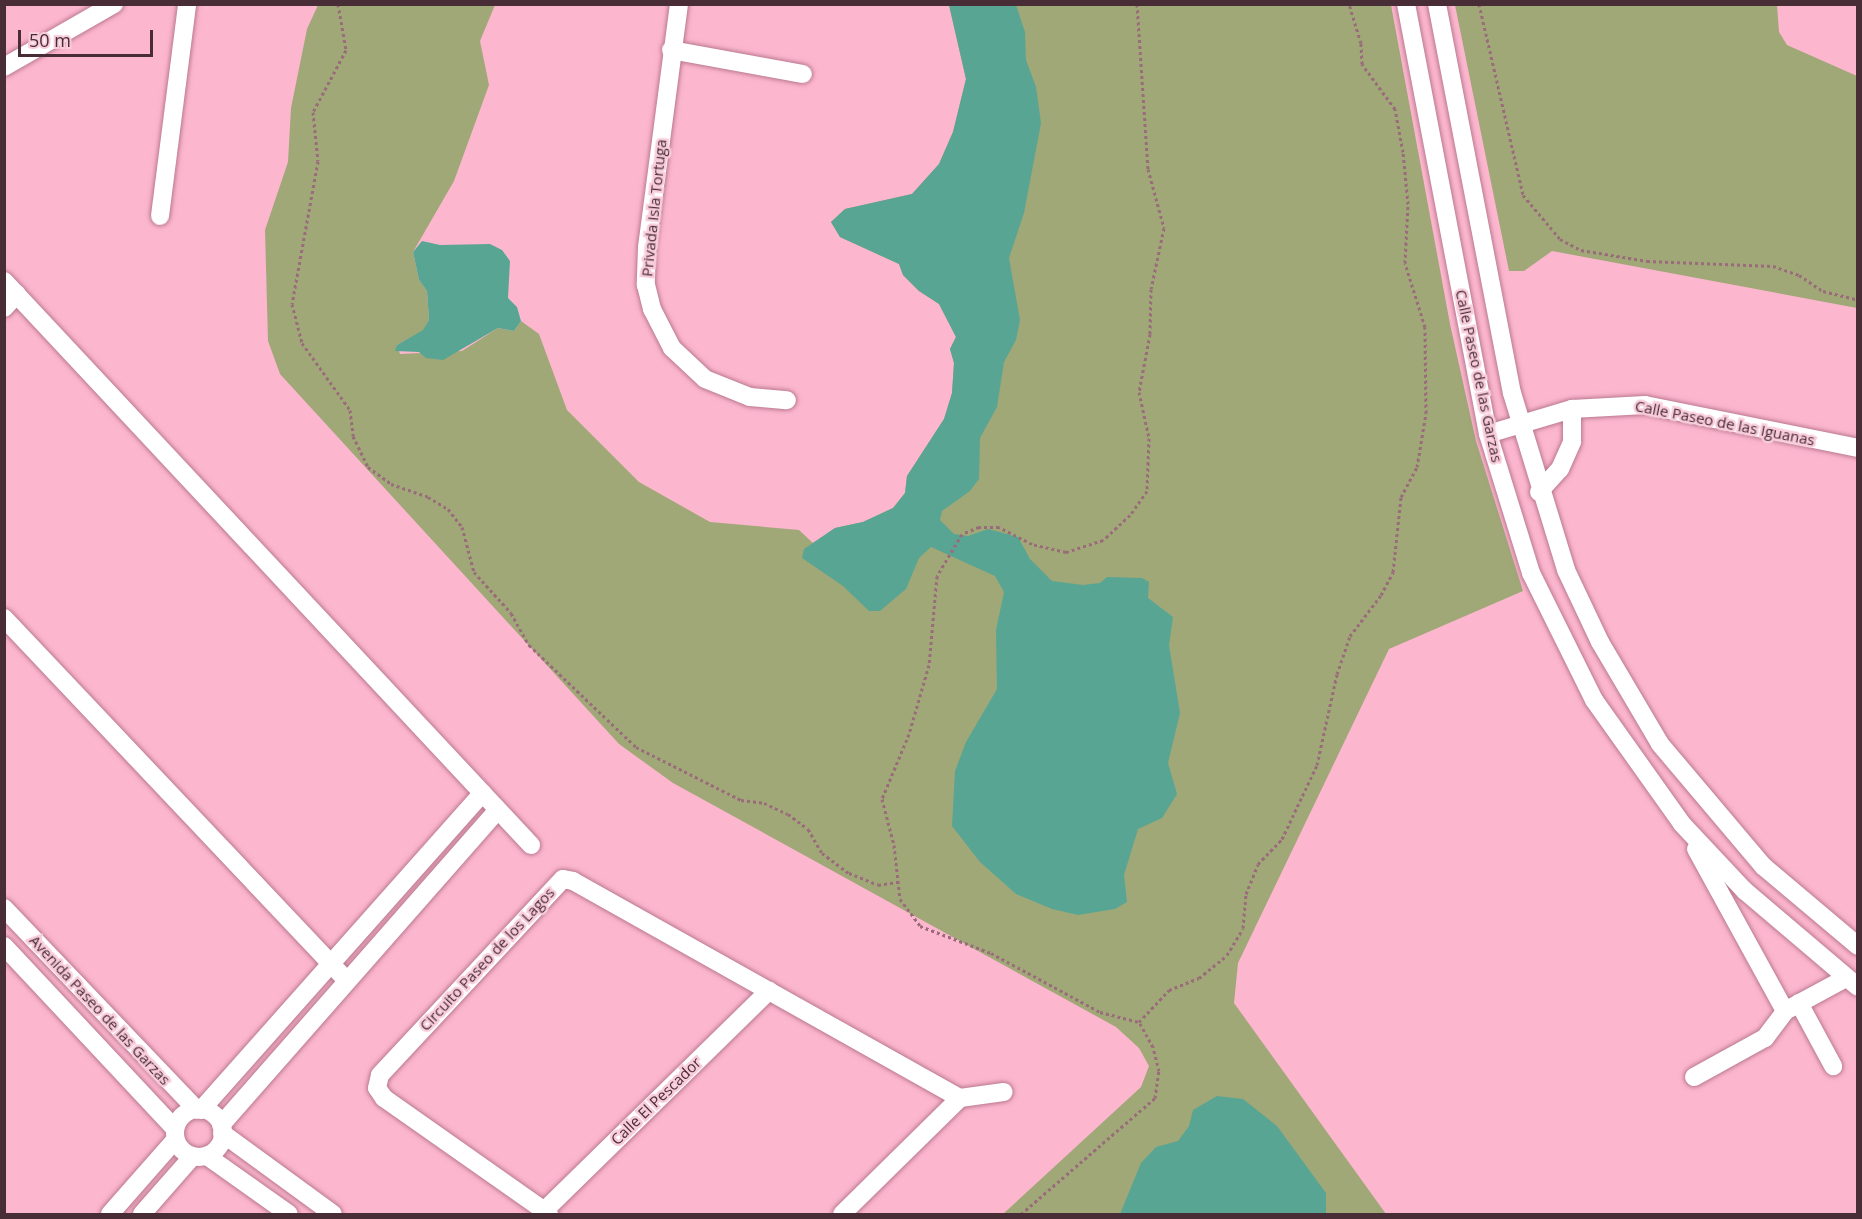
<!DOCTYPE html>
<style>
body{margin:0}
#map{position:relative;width:1862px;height:1219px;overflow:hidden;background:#fcb6ce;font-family:"Open Sans",sans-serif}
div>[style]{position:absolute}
.green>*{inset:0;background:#a0a877}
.water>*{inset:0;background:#59a593}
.path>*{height:3px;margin-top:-1.5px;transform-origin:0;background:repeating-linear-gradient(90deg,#9a6b7b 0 3px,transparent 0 6px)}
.roads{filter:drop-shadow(0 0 2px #ba7990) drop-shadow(0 0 2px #ba7990)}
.minor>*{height:18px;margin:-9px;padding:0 9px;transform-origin:9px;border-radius:9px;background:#fff}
.minor>.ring{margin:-9px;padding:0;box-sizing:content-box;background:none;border:18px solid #fff;border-radius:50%}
span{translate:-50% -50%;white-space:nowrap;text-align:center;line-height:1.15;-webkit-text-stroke:5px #f8ccdb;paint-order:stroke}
.street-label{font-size:15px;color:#482c36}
.frame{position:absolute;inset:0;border:6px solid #482c36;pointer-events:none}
.scale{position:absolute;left:18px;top:30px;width:135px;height:27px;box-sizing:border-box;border:3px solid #482c36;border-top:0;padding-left:8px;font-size:18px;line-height:21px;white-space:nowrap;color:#482c36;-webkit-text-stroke:4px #f8ccdb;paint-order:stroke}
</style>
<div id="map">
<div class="green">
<div style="clip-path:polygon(318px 5px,495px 5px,480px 41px,489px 85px,454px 181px,413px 252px,419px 280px,427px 291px,429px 320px,424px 330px,397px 345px,400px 354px,462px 351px,498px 328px,514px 331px,521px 321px,539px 334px,567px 410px,639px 482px,710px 522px,799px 530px,813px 543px,835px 528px,863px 522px,893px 508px,905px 493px,907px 476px,944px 419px,952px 393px,954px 363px,950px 349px,956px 337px,939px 304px,919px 291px,903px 275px,899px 264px,840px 237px,831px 222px,845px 209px,912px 194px,939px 164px,953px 132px,966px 79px,949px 5px,1391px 5px,1450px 324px,1476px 441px,1523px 591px,1389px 649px,1238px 963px,1234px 1003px,1386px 1214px,1003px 1214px,1141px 1087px,1149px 1066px,1139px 1048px,1116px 1027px,673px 783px,619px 744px,280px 374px,268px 341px,265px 230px,288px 162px,291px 108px,307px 29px)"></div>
<div style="clip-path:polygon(1455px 5px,1777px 5px,1779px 32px,1787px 45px,1857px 76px,1857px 308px,1552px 251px,1524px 271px,1509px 271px)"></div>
</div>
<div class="water">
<div style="clip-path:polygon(949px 5px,1016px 5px,1025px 32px,1026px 60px,1036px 87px,1041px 123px,1024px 213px,1009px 258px,1020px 320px,1016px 340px,1004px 362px,997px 407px,980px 438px,979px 479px,970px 491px,942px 511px,940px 520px,954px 534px,968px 536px,988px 529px,1018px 537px,1030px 559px,1052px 581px,1083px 585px,1100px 583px,1107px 577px,1142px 578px,1149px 582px,1148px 598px,1173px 617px,1169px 645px,1180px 713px,1168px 763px,1177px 794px,1162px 818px,1138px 829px,1124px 875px,1127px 902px,1115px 909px,1078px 915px,1052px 909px,1016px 894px,980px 862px,952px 826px,955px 771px,966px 742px,997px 689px,996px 630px,1004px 592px,995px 576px,931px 547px,919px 558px,906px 589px,880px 611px,869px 611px,843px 586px,802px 558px,804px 549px,835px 528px,863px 522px,893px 508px,905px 493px,907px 476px,944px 419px,952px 393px,954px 363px,950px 349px,956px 337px,939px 304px,919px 291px,903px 275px,899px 264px,840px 237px,831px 222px,845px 209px,912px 194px,939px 164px,953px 132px,966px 79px)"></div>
<div style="clip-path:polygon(422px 241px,440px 245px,490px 244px,502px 250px,510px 261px,508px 298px,517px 307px,521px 321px,514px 331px,498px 328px,443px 360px,426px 358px,419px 352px,395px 351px,397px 345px,423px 330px,429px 320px,427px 291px,419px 280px,413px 252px)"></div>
<div style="clip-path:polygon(1217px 1096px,1243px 1099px,1277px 1126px,1326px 1193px,1326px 1214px,1120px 1214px,1141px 1163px,1156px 1147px,1178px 1141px,1189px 1126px,1193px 1110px)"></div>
</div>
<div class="path">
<div style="left:338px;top:4px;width:47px;rotate:80.1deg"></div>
<div style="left:346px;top:50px;width:70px;rotate:118deg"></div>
<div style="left:313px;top:112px;width:49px;rotate:84.2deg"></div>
<div style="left:318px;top:161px;width:145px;rotate:100.3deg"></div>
<div style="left:292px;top:304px;width:40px;rotate:75.6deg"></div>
<div style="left:302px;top:343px;width:82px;rotate:54.4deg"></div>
<div style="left:350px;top:410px;width:26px;rotate:83deg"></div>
<div style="left:353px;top:436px;width:34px;rotate:64deg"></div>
<div style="left:368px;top:467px;width:29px;rotate:36deg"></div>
<div style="left:391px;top:484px;width:39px;rotate:19deg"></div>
<div style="left:428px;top:497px;width:23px;rotate:31deg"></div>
<div style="left:448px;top:509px;width:23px;rotate:52deg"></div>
<div style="left:462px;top:527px;width:47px;rotate:75.1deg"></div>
<div style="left:474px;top:572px;width:55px;rotate:47.9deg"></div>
<div style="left:511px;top:613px;width:37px;rotate:61deg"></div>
<div style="left:529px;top:645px;width:148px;rotate:43.6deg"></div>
<div style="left:636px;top:747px;width:118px;rotate:26.8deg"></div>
<div style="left:741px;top:800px;width:23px;rotate:7deg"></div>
<div style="left:764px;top:803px;width:26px;rotate:25deg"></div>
<div style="left:788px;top:814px;width:25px;rotate:37deg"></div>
<div style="left:808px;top:829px;width:28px;rotate:60deg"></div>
<div style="left:822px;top:853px;width:34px;rotate:37deg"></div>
<div style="left:849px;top:873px;width:31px;rotate:22deg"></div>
<div style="left:878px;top:885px;width:20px;rotate:-9deg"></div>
<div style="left:1137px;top:4px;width:165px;rotate:86.2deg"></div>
<div style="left:1148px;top:169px;width:61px;rotate:74.8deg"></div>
<div style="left:1164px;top:228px;width:62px;rotate:102deg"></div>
<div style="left:1151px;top:289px;width:45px;rotate:91.3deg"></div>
<div style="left:1150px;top:334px;width:59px;rotate:100.7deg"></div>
<div style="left:1139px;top:392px;width:47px;rotate:77.7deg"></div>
<div style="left:1149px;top:438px;width:53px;rotate:92.2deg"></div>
<div style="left:1147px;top:491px;width:29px;rotate:125deg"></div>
<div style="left:1130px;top:515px;width:37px;rotate:137deg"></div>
<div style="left:1103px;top:540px;width:39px;rotate:162deg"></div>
<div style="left:1066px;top:552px;width:35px;rotate:-167deg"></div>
<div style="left:1032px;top:544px;width:37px;rotate:-153deg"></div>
<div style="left:999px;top:527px;width:20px;rotate:180deg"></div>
<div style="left:979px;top:527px;width:18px;rotate:158deg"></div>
<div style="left:962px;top:534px;width:49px;rotate:120.8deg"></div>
<div style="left:937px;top:576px;width:89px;rotate:95.1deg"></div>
<div style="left:929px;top:665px;width:72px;rotate:106.2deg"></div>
<div style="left:909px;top:734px;width:70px;rotate:112.6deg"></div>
<div style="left:882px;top:799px;width:48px;rotate:75.4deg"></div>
<div style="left:894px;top:845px;width:54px;rotate:83.7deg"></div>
<div style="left:900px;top:899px;width:34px;rotate:53deg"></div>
<div style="left:920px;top:926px;width:76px;rotate:20.8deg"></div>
<div style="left:991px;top:953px;width:124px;rotate:28.4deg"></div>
<div style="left:1100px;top:1012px;width:40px;rotate:14.4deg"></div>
<div style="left:1139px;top:1022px;width:44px;rotate:-46.8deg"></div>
<div style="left:1169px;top:990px;width:32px;rotate:-22deg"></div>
<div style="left:1199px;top:978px;width:36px;rotate:-39deg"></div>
<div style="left:1227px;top:955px;width:31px;rotate:-59deg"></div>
<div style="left:1243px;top:928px;width:34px;rotate:-85deg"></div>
<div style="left:1246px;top:894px;width:32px;rotate:-68deg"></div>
<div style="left:1258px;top:864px;width:35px;rotate:-46deg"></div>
<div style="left:1282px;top:839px;width:82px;rotate:-64.7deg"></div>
<div style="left:1317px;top:765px;width:93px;rotate:-77.6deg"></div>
<div style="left:1337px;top:674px;width:40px;rotate:-71.1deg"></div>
<div style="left:1350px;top:636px;width:51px;rotate:-52.9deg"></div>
<div style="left:1381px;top:595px;width:26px;rotate:-62deg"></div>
<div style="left:1393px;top:572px;width:75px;rotate:-83.9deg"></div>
<div style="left:1401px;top:497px;width:34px;rotate:-62deg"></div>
<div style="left:1417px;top:467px;width:55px;rotate:-80.5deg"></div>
<div style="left:1426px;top:413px;width:86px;rotate:-90.7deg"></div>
<div style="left:1425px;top:327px;width:67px;rotate:-107.4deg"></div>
<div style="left:1405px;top:263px;width:59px;rotate:-87.1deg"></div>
<div style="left:1408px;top:204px;width:52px;rotate:-95.5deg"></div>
<div style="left:1403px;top:152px;width:44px;rotate:-100.5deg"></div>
<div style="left:1395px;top:109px;width:56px;rotate:-126.3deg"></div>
<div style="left:1362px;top:64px;width:21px;rotate:-93deg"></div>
<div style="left:1361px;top:43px;width:41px;rotate:-107.1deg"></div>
<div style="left:1479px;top:4px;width:196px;rotate:77deg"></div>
<div style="left:1523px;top:195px;width:57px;rotate:49.9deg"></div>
<div style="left:1560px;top:239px;width:24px;rotate:28deg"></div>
<div style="left:1581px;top:250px;width:67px;rotate:9.5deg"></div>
<div style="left:1647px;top:261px;width:126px;rotate:2.3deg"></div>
<div style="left:1773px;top:266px;width:28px;rotate:19deg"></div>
<div style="left:1799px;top:275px;width:29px;rotate:34deg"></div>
<div style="left:1823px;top:291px;width:36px;rotate:14deg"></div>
<div style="left:1021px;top:1214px;width:177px;rotate:-40.9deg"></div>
<div style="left:1155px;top:1098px;width:27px;rotate:-82deg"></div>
<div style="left:1159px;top:1071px;width:25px;rotate:-104deg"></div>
<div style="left:1153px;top:1047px;width:29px;rotate:-119deg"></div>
</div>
<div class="roads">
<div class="minor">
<div style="left:679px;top:4px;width:245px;rotate:97.5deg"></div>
<div style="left:647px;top:247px;width:38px;rotate:92deg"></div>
<div style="left:646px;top:285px;width:25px;rotate:76deg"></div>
<div style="left:652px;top:309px;width:44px;rotate:62.9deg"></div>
<div style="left:672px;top:348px;width:45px;rotate:43.2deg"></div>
<div style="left:705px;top:379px;width:48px;rotate:21.8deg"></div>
<div style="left:750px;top:397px;width:37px;rotate:5deg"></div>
<div style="left:1406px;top:4px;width:438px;rotate:79.2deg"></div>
<div style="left:1488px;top:434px;width:145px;rotate:72.8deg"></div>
<div style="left:1531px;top:573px;width:142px;rotate:63.6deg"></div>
<div style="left:1594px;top:700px;width:152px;rotate:54.6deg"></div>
<div style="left:1682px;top:824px;width:92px;rotate:46.8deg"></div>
<div style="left:1745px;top:891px;width:148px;rotate:40.3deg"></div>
<div style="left:1437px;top:4px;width:396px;rotate:79.1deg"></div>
<div style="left:1512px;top:393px;width:185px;rotate:73deg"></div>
<div style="left:1566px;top:570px;width:80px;rotate:64.7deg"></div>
<div style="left:1600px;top:642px;width:118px;rotate:59.5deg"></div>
<div style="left:1660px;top:744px;width:160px;rotate:49.8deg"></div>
<div style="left:1763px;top:866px;width:124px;rotate:40.1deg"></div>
<div style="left:671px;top:50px;width:134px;rotate:10.3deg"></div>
<div style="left:4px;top:67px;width:127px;rotate:-29.8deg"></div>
<div style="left:160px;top:216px;width:214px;rotate:-82.7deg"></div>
<div style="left:4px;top:281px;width:772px;rotate:46.94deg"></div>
<div style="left:4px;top:308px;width:19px;rotate:-47deg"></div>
<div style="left:1488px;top:434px;width:88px;rotate:-16.6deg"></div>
<div style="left:1572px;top:409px;width:73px;rotate:-3.1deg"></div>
<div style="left:1645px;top:405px;width:217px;rotate:11.4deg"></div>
<div style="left:1539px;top:492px;width:31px;rotate:-48deg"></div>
<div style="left:1560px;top:469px;width:30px;rotate:-66deg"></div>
<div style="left:1572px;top:442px;width:33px;rotate:-90deg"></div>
<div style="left:4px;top:618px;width:499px;rotate:46.6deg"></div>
<div style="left:1696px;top:849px;width:185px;rotate:61.2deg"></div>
<div style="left:4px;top:908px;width:279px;rotate:46.3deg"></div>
<div style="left:4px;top:946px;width:250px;rotate:46.9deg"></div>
<div style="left:1799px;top:1003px;width:72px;rotate:61.6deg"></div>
<div style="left:1694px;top:1077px;width:81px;rotate:-28.8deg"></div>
<div style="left:1765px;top:1038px;width:34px;rotate:-53deg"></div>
<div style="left:1785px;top:1011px;width:69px;rotate:-28.4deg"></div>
<div class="ring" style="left:175px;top:1109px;width:30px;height:30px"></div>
<div style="left:201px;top:1110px;width:424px;rotate:-48.4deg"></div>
<div style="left:221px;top:1125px;width:419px;rotate:-48.7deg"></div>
<div style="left:222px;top:1133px;width:137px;rotate:36.1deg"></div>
<div style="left:207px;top:1156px;width:100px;rotate:35.3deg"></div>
<div style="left:544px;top:1211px;width:315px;rotate:-44.4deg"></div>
<div style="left:110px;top:1214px;width:98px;rotate:-48.7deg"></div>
<div style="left:142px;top:1214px;width:76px;rotate:-48.7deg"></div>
<div style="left:549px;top:1214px;width:202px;rotate:-144.9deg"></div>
<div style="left:384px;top:1098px;width:12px;rotate:-125deg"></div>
<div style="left:377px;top:1088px;width:13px;rotate:-77deg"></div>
<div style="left:380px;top:1075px;width:268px;rotate:-47deg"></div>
<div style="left:563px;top:879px;width:10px;rotate:11deg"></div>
<div style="left:573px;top:881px;width:444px;rotate:29.3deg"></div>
<div style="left:960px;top:1098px;width:44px;rotate:-7.8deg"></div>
<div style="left:842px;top:1214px;width:165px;rotate:-44.5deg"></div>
</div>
</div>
<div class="street-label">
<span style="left:654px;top:208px;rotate:-84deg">Privada Isla Tortuga</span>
<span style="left:1479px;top:376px;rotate:78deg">Calle Paseo de las Garzas</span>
<span style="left:1725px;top:423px;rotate:11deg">Calle Paseo de las Iguanas</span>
<span style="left:487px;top:959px;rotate:-47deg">Circuito Paseo de los Lagos</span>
<span style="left:100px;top:1010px;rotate:47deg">Avenida Paseo de las Garzas</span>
<span style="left:656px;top:1101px;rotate:-44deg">Calle El Pescador</span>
</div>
<div class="frame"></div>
<div class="scale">50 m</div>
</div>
